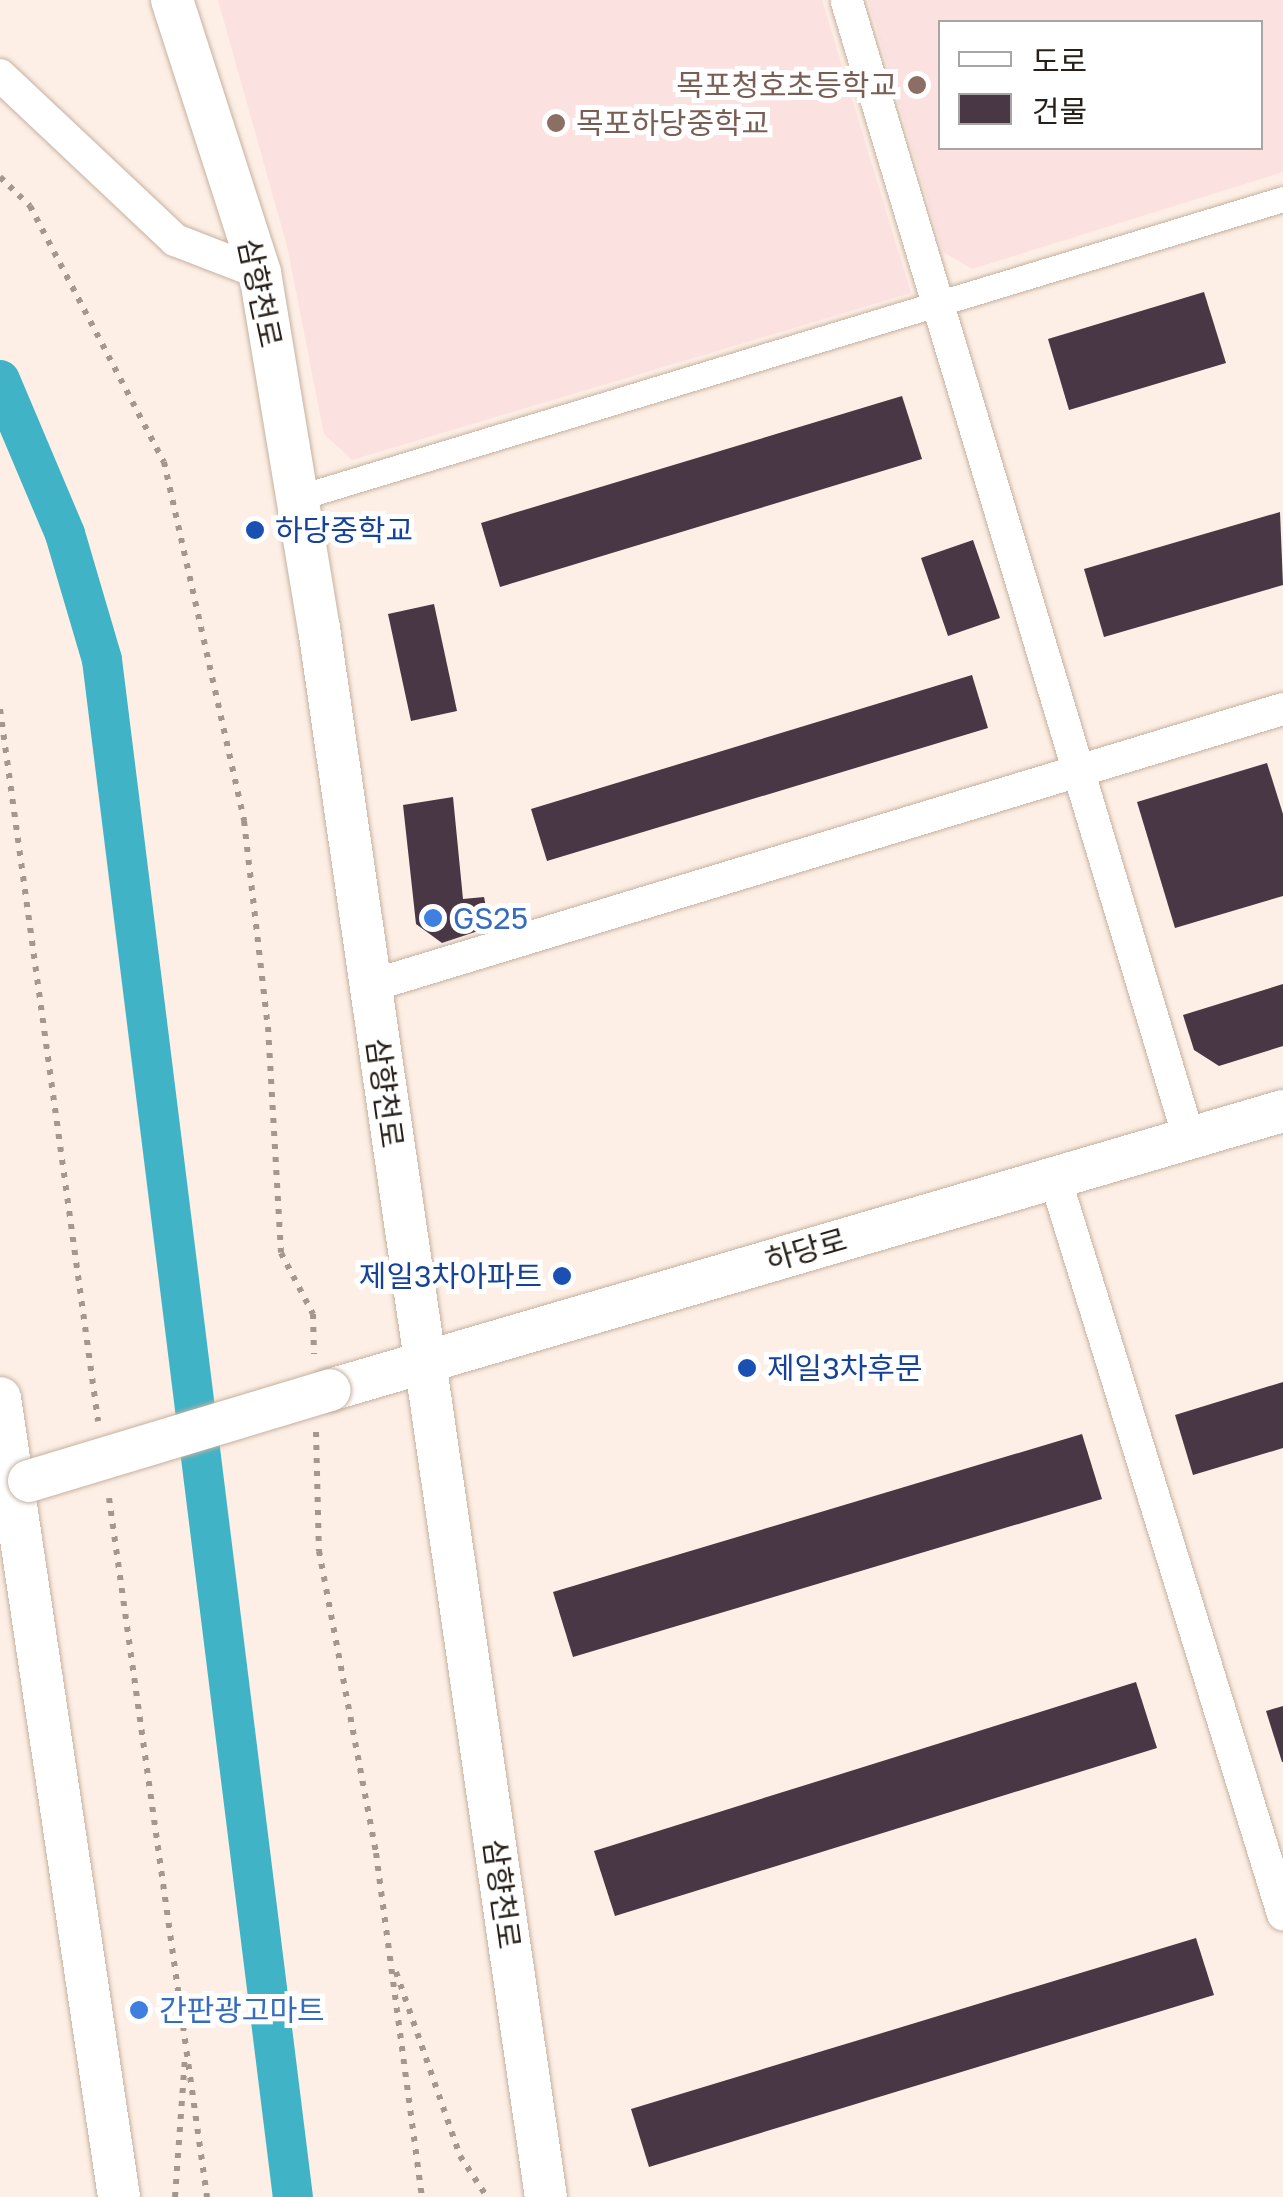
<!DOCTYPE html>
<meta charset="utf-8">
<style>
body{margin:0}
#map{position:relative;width:1283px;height:2197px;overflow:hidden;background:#fdefe5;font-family:"Golos Text","Noto Sans KR",sans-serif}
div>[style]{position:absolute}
.education>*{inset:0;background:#fce1e1}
.canal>*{height:40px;margin:-20px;padding:0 20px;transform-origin:20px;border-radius:20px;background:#41b3c6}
.building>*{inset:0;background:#493745}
.path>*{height:6px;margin-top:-3px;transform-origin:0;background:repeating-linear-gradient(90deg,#a3978f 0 5px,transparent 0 13px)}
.roads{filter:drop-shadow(0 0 2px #c6b1a1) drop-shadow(0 0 2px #c6b1a1)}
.pedestrian>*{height:25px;margin:-12.5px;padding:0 12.5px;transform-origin:12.5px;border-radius:12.5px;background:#fff}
.minor>*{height:32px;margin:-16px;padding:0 16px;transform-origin:16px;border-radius:16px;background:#fff}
.tertiary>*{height:42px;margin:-21px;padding:0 21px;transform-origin:21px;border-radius:21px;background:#fff}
.bridges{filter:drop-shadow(0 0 2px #c6b1a1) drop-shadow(0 0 2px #c6b1a1)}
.tertiary-bridge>*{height:42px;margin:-21px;padding:0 21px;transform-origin:21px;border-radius:21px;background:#fff}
.dots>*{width:28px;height:28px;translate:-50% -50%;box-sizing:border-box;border:5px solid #fff;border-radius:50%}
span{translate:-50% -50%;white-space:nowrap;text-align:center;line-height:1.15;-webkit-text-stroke:10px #fff;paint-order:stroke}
.education-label{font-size:30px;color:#785e54}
.right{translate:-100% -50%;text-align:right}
.left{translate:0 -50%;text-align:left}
.street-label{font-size:30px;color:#271f19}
.transit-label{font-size:30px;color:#164399}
.shop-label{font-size:30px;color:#366cbe}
.legend{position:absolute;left:938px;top:20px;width:325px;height:130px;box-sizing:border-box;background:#fff;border:2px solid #a9a5a3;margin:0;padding:12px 18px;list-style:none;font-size:30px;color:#271f19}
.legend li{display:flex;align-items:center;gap:20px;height:50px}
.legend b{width:50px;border:2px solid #a9a5a3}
</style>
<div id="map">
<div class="education">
<div style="clip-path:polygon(218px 0,822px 0,911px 293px,352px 460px,324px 434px,287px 246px)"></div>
<div style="clip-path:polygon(evenodd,868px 0,1283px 0,1283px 172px,972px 269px,943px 252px,868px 0,1260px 22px,1260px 148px,941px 148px,941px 22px,1260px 22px)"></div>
</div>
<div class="canal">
<div style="left:0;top:380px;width:167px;rotate:67.1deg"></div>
<div style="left:65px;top:534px;width:131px;rotate:73.6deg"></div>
<div style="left:102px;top:660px;width:1549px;rotate:82.92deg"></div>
</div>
<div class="building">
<div style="clip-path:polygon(1204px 292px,1226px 363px,1069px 410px,1048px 339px)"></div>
<div style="clip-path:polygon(902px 396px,922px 459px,500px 587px,481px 523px)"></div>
<div style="clip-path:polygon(1280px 512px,1283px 585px,1104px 637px,1084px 569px)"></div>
<div style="clip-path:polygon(973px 540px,1000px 618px,948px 636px,921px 558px)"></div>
<div style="clip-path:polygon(434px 604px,457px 711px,411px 721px,388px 614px)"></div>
<div style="clip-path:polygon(972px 675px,988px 728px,547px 861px,531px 809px)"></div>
<div style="clip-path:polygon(1267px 763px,1283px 814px,1283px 896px,1175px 928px,1137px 802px)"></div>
<div style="clip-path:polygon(453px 797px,463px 899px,484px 897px,490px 927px,442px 943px,416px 924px,403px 805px)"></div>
<div style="clip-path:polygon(1283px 984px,1283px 1046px,1219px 1066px,1194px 1050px,1183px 1015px)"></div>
<div style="clip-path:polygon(1283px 1382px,1283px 1448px,1193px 1475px,1175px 1415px)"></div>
<div style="clip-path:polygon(1082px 1434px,1102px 1499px,573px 1657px,553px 1592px)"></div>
<div style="clip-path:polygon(1136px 1682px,1157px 1748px,615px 1916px,594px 1851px)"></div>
<div style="clip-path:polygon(1283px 1706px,1283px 1762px,1282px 1762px,1266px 1711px)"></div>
<div style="clip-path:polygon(1196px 1938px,1214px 1995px,649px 2167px,631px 2109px)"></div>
</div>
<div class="path">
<div style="left:0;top:177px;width:42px;rotate:44deg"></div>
<div style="left:30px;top:206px;width:289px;rotate:62.4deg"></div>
<div style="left:164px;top:462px;width:368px;rotate:77.4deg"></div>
<div style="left:244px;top:821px;width:207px;rotate:83.4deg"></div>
<div style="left:268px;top:1027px;width:226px;rotate:86.7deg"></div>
<div style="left:281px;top:1253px;width:69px;rotate:62.3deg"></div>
<div style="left:313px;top:1314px;width:40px;rotate:88.6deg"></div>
<div style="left:0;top:709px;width:719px;rotate:82.16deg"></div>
<div style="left:316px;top:1432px;width:119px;rotate:88.6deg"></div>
<div style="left:319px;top:1551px;width:307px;rotate:79.3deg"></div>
<div style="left:376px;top:1853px;width:347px;rotate:82.4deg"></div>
<div style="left:109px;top:1498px;width:706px;rotate:82.02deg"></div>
<div style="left:396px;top:1972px;width:195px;rotate:70.8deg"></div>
<div style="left:460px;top:2156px;width:49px;rotate:56.6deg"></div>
<div style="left:175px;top:2197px;width:138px;rotate:-85.9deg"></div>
</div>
<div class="roads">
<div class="pedestrian">
<div style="left:297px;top:498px;width:1030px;rotate:-16.87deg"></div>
</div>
<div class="minor">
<div style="left:847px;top:2px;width:1186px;rotate:73.25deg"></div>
<div style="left:0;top:75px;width:241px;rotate:43.3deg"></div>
<div style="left:175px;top:240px;width:91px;rotate:21.2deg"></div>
<div style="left:370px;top:986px;width:954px;rotate:-16.88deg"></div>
<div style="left:1055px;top:1178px;width:771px;rotate:72.79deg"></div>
</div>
<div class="tertiary">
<div style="left:172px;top:0;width:287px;rotate:72.1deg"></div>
<div style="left:260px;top:273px;width:360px;rotate:80.6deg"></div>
<div style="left:319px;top:628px;width:1585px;rotate:81.77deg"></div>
<div style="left:330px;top:1390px;width:993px;rotate:-16.32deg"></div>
<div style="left:0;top:1398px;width:808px;rotate:81.53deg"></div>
</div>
</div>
<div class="bridges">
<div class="tertiary-bridge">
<div style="left:29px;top:1481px;width:314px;rotate:-16.8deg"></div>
</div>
</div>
<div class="dots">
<div style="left:917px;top:85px;background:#8d6e63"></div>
<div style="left:556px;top:123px;background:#8d6e63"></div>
<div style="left:255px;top:530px;background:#1a4fb4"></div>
<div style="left:433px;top:918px;background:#3f7fe0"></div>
<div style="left:562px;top:1276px;background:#1a4fb4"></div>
<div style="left:747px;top:1368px;background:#1a4fb4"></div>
<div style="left:139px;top:2010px;background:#3f7fe0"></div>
</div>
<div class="education-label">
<span class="right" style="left:897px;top:85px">목포청호초등학교</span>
<span class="left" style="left:576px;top:123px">목포하당중학교</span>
</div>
<div class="street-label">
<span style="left:260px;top:293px;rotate:78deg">삼향천로</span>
<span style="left:385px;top:1093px;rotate:82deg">삼향천로</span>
<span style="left:806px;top:1250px;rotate:-16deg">하당로</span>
<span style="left:502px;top:1894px;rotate:82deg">삼향천로</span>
</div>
<div class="transit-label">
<span class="left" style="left:275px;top:530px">하당중학교</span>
<span class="right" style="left:542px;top:1276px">제일3차아파트</span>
<span class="left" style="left:767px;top:1368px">제일3차후문</span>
</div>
<div class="shop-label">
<span class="left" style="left:453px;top:918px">GS25</span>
<span class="left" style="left:159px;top:2010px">간판광고마트</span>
</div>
<ul class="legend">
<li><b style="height:12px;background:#fff"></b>도로</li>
<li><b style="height:28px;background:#493745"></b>건물</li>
</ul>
</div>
